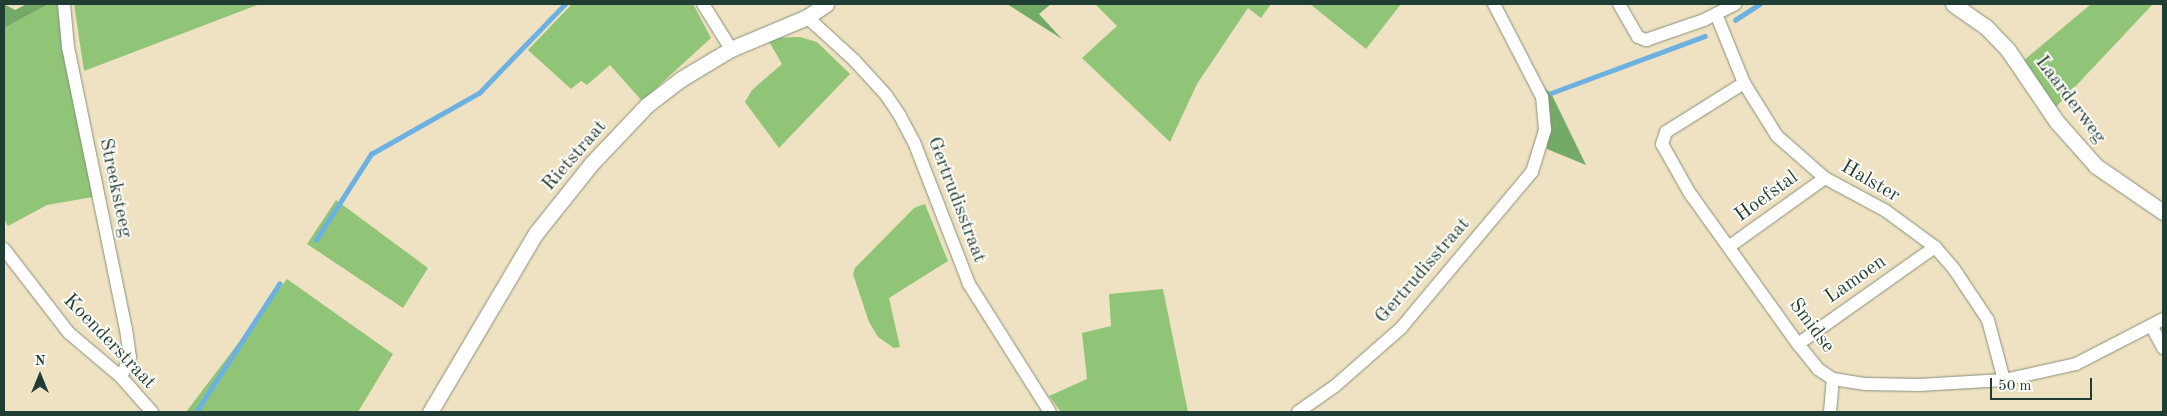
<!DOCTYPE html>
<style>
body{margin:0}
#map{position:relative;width:2167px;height:416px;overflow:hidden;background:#efe2c2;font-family:"Old Standard TT",serif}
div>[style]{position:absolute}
.green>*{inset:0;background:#90c577}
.forest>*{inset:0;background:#74aa68}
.stream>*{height:4.5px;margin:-2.25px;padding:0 2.25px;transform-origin:2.25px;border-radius:2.25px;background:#6cb1e2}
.roads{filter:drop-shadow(0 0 1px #87907b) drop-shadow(0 0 1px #87907b)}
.minor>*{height:12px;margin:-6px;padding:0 6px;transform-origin:6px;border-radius:6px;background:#fff}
.tertiary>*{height:15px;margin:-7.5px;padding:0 7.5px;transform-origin:7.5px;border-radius:7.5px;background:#fff}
span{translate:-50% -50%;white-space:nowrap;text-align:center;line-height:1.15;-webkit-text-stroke:4px #fdfcf7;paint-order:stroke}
.street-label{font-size:20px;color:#1f3d34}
.frame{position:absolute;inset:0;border:5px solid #1f3d34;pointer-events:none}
.north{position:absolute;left:15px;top:351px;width:50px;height:50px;-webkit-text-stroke:4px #fdfcf7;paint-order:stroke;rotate:0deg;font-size:14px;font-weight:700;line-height:20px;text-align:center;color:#1f3d34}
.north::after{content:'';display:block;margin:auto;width:18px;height:22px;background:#1f3d34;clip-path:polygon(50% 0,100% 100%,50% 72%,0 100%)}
.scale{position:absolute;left:1990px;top:378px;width:102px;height:22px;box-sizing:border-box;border:2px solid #1f3d34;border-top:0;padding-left:6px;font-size:15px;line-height:18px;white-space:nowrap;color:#1f3d34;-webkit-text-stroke:4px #fdfcf7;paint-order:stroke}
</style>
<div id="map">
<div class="green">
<div style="clip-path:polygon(49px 4px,59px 4px,93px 197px,47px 205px,8px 226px,4px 219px,4px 28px)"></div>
<div style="clip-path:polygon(74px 4px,260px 4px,84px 71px)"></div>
<div style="clip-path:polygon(572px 4px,693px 4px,711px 38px,642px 101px,610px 65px,587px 85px,581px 81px,571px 89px,528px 50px)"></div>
<div style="clip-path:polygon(1095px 4px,1271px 4px,1261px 18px,1248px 8px,1197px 84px,1170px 142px,1082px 58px,1117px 26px)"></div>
<div style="clip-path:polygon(1310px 4px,1401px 4px,1366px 49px)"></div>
<div style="clip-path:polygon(2091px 4px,2153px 4px,2056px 107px,2023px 61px)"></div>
<div style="clip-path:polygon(800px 37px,817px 42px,850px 74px,779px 148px,745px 102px,752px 90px,782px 64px,767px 38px)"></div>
<div style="clip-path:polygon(336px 200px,428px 268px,403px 308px,307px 244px)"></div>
<div style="clip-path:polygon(925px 204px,948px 261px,889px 298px,900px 347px,894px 348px,878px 337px,869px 322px,853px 274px,855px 268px,914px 208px)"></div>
<div style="clip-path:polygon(287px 279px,393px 354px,358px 412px,186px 412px)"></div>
<div style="clip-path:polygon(1163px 289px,1188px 412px,1061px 412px,1049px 396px,1087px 379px,1082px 333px,1111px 326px,1109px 294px)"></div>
</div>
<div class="forest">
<div style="clip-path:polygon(4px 4px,15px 10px,27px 4px,49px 4px,4px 28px)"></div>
<div style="clip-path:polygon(1007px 4px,1051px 4px,1039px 14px,1062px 39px)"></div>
<div style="clip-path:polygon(1544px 88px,1551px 93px,1586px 165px,1547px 149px,1549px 109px)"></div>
</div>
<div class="stream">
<div style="left:1735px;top:20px;width:30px;rotate:-33deg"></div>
<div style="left:1551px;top:93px;width:164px;rotate:-20.3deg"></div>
<div style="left:316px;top:240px;width:102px;rotate:-57.4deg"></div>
<div style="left:371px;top:154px;width:124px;rotate:-29.5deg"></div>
<div style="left:479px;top:93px;width:124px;rotate:-46deg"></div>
<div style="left:196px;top:412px;width:153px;rotate:-57deg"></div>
</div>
<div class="roads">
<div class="minor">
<div style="left:64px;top:4px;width:43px;rotate:84.7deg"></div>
<div style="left:68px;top:47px;width:288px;rotate:78.4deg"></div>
<div style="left:126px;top:329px;width:28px;rotate:82deg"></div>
<div style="left:130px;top:357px;width:22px;rotate:114deg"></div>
<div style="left:703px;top:4px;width:53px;rotate:58.1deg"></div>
<div style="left:1619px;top:4px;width:38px;rotate:60deg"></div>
<div style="left:1638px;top:37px;width:9px;rotate:21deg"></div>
<div style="left:1646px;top:40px;width:61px;rotate:-19deg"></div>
<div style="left:1704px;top:20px;width:35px;rotate:-27deg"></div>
<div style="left:1716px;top:14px;width:74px;rotate:67.9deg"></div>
<div style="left:1744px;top:83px;width:62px;rotate:58.1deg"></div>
<div style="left:1777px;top:136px;width:64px;rotate:41.2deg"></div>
<div style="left:1825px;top:178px;width:69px;rotate:28.4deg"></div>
<div style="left:1886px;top:211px;width:61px;rotate:36.3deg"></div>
<div style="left:1935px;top:247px;width:29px;rotate:49deg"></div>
<div style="left:1954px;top:269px;width:61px;rotate:56.3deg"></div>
<div style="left:1988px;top:320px;width:62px;rotate:75.1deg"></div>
<div style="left:807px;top:17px;width:65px;rotate:42.5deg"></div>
<div style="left:855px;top:61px;width:46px;rotate:47.6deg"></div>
<div style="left:886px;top:95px;width:25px;rotate:56deg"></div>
<div style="left:900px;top:116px;width:30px;rotate:62deg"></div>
<div style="left:914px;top:142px;width:152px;rotate:68.8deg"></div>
<div style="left:969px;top:284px;width:151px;rotate:57.7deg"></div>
<div style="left:1744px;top:83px;width:92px;rotate:147.9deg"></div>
<div style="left:1666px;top:132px;width:13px;rotate:108deg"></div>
<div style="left:1662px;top:144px;width:55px;rotate:60.6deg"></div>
<div style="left:1689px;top:192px;width:187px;rotate:54.4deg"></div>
<div style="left:1798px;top:344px;width:32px;rotate:51deg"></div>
<div style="left:1818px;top:369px;width:18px;rotate:34deg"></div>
<div style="left:1833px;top:379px;width:33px;rotate:9deg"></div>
<div style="left:1866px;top:384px;width:53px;rotate:1.1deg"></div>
<div style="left:1919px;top:385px;width:85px;rotate:-3.4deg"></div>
<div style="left:2004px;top:380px;width:74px;rotate:-12.5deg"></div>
<div style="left:2076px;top:364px;width:98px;rotate:-27.3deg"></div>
<div style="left:1730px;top:246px;width:117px;rotate:-35.6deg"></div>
<div style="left:4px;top:249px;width:106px;rotate:52.3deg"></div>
<div style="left:69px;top:333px;width:68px;rotate:40.2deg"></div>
<div style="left:121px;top:377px;width:47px;rotate:48.5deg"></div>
<div style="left:2152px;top:327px;width:24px;rotate:62deg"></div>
<div style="left:1798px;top:344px;width:168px;rotate:-35.3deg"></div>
<div style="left:1298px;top:412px;width:45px;rotate:-35.1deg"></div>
<div style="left:1335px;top:386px;width:88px;rotate:-41.3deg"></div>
<div style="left:1401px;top:328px;width:204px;rotate:-50deg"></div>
<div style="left:1532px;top:172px;width:44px;rotate:-72.8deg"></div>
<div style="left:1545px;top:130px;width:33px;rotate:-95deg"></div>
<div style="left:1542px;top:97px;width:105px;rotate:-117.3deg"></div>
<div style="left:1830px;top:412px;width:33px;rotate:-85deg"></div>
</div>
<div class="tertiary">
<div style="left:1953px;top:4px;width:39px;rotate:35deg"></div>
<div style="left:1985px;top:26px;width:33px;rotate:46deg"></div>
<div style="left:2008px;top:50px;width:87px;rotate:55.8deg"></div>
<div style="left:2057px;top:122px;width:59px;rotate:48.4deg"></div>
<div style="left:2096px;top:166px;width:81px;rotate:34.5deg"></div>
<div style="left:430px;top:412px;width:208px;rotate:-59.4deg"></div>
<div style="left:536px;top:233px;width:88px;rotate:-51.4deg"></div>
<div style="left:591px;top:164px;width:81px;rotate:-46.5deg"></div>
<div style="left:647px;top:105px;width:43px;rotate:-37.4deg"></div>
<div style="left:681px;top:79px;width:58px;rotate:-31deg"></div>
<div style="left:731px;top:49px;width:82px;rotate:-22.8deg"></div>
<div style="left:807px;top:17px;width:23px;rotate:-34deg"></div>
</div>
</div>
<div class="street-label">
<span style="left:2070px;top:100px;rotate:53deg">Laarderweg</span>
<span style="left:575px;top:156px;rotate:-49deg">Rietstraat</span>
<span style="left:1870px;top:182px;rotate:30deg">Halster</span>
<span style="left:115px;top:188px;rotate:78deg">Streeksteeg</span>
<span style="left:1767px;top:197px;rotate:-36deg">Hoefstal</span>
<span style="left:956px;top:200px;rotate:69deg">Gertrudisstraat</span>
<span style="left:1423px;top:271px;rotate:-49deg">Gertrudisstraat</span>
<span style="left:1856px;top:280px;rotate:-35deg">Lamoen</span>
<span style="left:1811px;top:326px;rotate:53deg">Smidse</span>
<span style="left:109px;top:342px;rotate:46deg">Koenderstraat</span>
</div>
<div class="frame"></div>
<div class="north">N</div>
<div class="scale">50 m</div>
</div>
